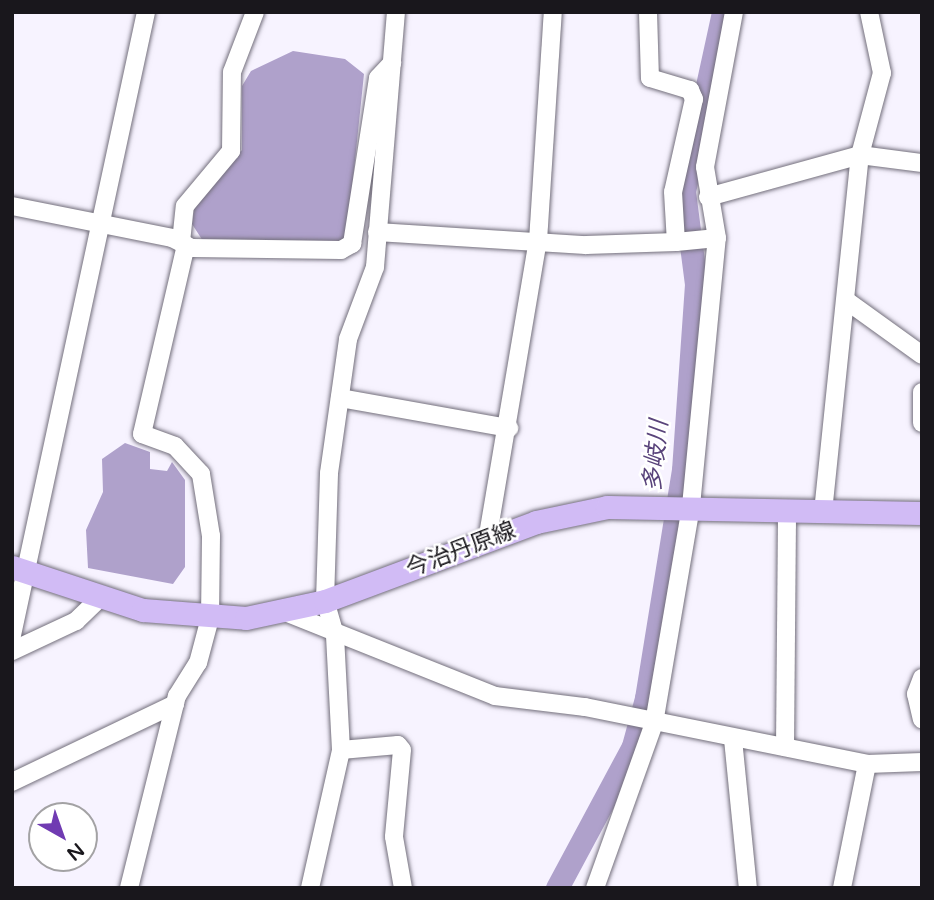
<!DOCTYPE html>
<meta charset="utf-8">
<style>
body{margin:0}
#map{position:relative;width:934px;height:900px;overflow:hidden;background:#f7f3ff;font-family:"Varela Round","Noto Sans JP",sans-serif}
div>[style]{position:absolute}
.water>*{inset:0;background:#afa1cb}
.river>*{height:23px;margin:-11.5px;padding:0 11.5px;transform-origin:11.5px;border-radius:11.5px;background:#afa1cb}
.roads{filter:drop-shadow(0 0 2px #736f7c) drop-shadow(0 0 2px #736f7c)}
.minor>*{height:18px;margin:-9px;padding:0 9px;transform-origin:9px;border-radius:9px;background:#fff}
.major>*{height:23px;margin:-11.5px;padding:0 11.5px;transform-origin:11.5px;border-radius:11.5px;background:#d1bbf5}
span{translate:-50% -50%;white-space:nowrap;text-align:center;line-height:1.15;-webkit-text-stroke:5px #fff;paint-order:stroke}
.street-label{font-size:23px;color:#19171c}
.water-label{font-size:24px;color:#59437b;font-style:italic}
.frame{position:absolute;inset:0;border:14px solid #19171c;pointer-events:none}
.north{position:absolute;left:28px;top:802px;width:70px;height:70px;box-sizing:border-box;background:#fff;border:2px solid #a3a2a4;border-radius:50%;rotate:140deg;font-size:19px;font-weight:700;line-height:28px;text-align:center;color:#19171c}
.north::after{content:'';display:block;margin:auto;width:24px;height:32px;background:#703bb2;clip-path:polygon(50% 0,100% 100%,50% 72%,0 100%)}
</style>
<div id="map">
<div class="water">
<div style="clip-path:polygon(293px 51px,345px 59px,364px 74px,347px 237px,340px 243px,203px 241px,192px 224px,195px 204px,242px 150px,242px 86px,251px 71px)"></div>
<div style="clip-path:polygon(125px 443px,150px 452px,150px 469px,167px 471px,172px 462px,185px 480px,185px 567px,173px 584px,88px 568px,86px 530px,103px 492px,102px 459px)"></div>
</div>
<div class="river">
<div style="left:557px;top:888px;width:161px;rotate:-61.8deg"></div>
<div style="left:633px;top:746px;width:50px;rotate:-74.8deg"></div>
<div style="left:646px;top:698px;width:231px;rotate:-80.8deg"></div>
<div style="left:683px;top:470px;width:186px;rotate:-86deg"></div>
<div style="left:696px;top:284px;width:94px;rotate:-97.4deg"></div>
<div style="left:684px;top:191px;width:183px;rotate:-77.7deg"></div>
</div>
<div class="roads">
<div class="minor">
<div style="left:648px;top:12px;width:66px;rotate:88.3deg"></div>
<div style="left:650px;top:78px;width:42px;rotate:16.7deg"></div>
<div style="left:690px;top:90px;width:10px;rotate:66deg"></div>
<div style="left:694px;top:99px;width:95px;rotate:102.7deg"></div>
<div style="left:673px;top:192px;width:50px;rotate:86.6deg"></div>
<div style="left:676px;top:242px;width:41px;rotate:-5.6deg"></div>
<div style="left:708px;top:197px;width:158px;rotate:-15.4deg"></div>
<div style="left:860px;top:155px;width:63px;rotate:7.4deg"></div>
<div style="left:12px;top:206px;width:163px;rotate:11.3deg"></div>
<div style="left:172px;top:238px;width:22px;rotate:27deg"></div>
<div style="left:192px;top:248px;width:149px;rotate:0.8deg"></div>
<div style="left:341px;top:250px;width:13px;rotate:-29deg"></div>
<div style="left:352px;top:244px;width:168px;rotate:-81.1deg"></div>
<div style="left:378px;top:78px;width:21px;rotate:-47deg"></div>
<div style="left:377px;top:232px;width:209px;rotate:3.6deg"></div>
<div style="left:586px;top:245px;width:90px;rotate:-1.9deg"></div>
<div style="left:181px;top:242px;width:36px;rotate:-84deg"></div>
<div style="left:185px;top:206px;width:72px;rotate:-50.1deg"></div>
<div style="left:231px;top:151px;width:79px;rotate:-89.3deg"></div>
<div style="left:232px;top:72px;width:64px;rotate:-69deg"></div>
<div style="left:847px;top:301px;width:92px;rotate:35.8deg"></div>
<div style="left:922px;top:392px;width:31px;rotate:90deg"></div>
<div style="left:340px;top:398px;width:172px;rotate:10.1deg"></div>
<div style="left:823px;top:512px;width:359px;rotate:-84.1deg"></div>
<div style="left:860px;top:155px;width:85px;rotate:-75deg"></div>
<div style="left:882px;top:73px;width:62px;rotate:-102deg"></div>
<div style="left:487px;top:541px;width:304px;rotate:-80.4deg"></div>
<div style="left:538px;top:241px;width:229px;rotate:-86.3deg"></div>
<div style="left:285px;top:612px;width:226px;rotate:21.8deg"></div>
<div style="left:495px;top:696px;width:91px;rotate:7deg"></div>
<div style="left:585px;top:707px;width:288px;rotate:11.4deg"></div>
<div style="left:867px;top:764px;width:55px;rotate:-2.1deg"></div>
<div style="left:12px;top:635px;width:637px;rotate:-77.86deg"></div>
<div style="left:12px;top:651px;width:71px;rotate:-25.1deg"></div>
<div style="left:76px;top:621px;width:36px;rotate:-44deg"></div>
<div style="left:922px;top:678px;width:17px;rotate:111deg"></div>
<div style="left:916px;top:694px;width:26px;rotate:77deg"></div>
<div style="left:733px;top:739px;width:150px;rotate:84.3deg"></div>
<div style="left:785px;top:747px;width:236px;rotate:-89.5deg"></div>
<div style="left:341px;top:750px;width:57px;rotate:-5deg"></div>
<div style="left:398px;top:745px;width:6px;rotate:51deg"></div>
<div style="left:402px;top:750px;width:87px;rotate:95.3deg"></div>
<div style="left:394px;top:837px;width:52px;rotate:80deg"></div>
<div style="left:12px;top:782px;width:181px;rotate:-25.6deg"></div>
<div style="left:129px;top:888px;width:198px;rotate:-76deg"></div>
<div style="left:177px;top:696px;width:39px;rotate:-58deg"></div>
<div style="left:198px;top:663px;width:47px;rotate:-75.1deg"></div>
<div style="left:210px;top:618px;width:82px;rotate:-89.3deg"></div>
<div style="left:211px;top:536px;width:63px;rotate:-99.2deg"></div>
<div style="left:201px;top:474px;width:38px;rotate:-133deg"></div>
<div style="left:175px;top:446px;width:35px;rotate:-160deg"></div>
<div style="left:142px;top:434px;width:194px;rotate:-76.9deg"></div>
<div style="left:310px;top:888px;width:141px;rotate:-77.3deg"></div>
<div style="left:341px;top:750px;width:115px;rotate:-93deg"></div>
<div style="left:335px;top:635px;width:35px;rotate:-106deg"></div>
<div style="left:325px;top:601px;width:128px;rotate:-88.2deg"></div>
<div style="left:329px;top:473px;width:135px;rotate:-81.9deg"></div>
<div style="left:348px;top:339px;width:77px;rotate:-69.4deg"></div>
<div style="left:375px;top:267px;width:256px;rotate:-85.3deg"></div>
<div style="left:595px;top:888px;width:175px;rotate:-70.3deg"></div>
<div style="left:654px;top:723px;width:220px;rotate:-80.3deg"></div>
<div style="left:691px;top:506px;width:269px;rotate:-84.5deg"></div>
<div style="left:717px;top:238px;width:72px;rotate:-99.6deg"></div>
<div style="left:705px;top:167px;width:158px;rotate:-79.4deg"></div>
<div style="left:842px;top:888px;width:126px;rotate:-78.6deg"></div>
</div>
<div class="major">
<div style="left:12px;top:567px;width:138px;rotate:18.2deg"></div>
<div style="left:143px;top:610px;width:103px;rotate:4.4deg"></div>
<div style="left:246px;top:618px;width:81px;rotate:-12.1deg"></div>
<div style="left:325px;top:601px;width:225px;rotate:-20.5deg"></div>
<div style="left:536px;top:522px;width:73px;rotate:-11.9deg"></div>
<div style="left:607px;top:507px;width:315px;rotate:1.1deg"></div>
</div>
</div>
<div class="street-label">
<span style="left:461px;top:550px;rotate:-21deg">今治丹原線</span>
</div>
<div class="water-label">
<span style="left:656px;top:456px;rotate:-84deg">多岐川</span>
</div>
<div class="frame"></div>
<div class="north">N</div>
</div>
